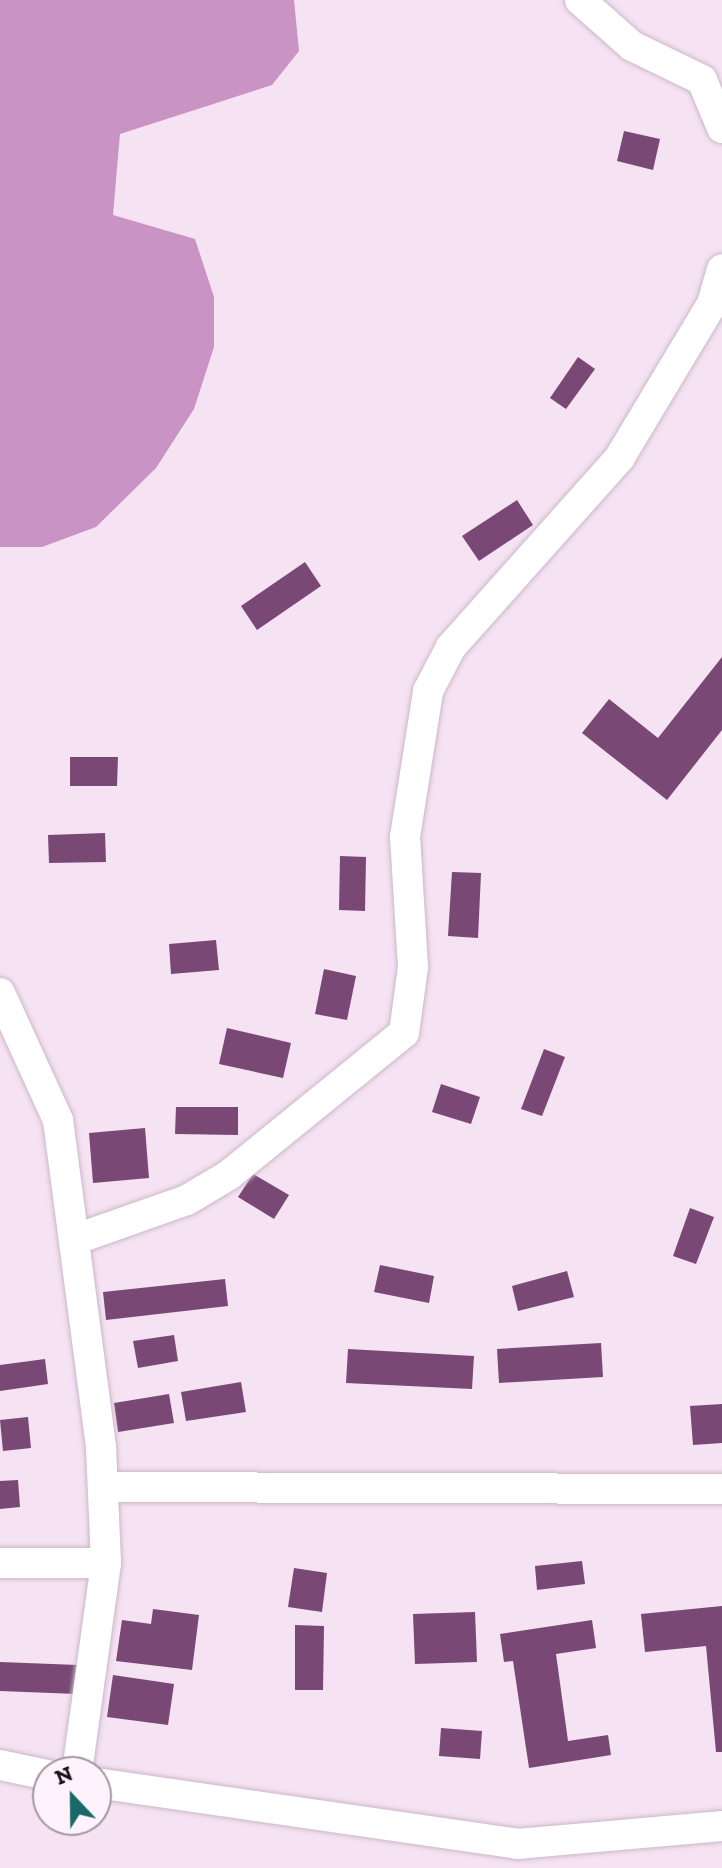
<!DOCTYPE html>
<style>
body{margin:0}
#map{position:relative;width:722px;height:1868px;overflow:hidden;background:#f5e2f3;font-family:"Zilla Slab",serif}
div>[style]{position:absolute}
.forest>*{inset:0;background:#c994c3}
.building>*{inset:0;background:#794874}
.roads{filter:drop-shadow(0 0 2px #cbb8c9) drop-shadow(0 0 2px #cbb8c9)}
.street>*{height:30px;margin:-15px;padding:0 15px;transform-origin:15px;border-radius:15px;background:#fff}
span{translate:-50% -50%;white-space:nowrap;text-align:center;line-height:1.15;-webkit-text-stroke:8px #fef2fc;paint-order:stroke}
.north{position:absolute;left:32px;top:1756px;width:80px;height:80px;box-sizing:border-box;background:#fef2fc;border:2px solid #a298a0;border-radius:50%;rotate:338deg;font-size:22px;font-weight:700;line-height:32px;text-align:center;color:#171116}
.north::after{content:'';display:block;margin:auto;width:28px;height:36px;background:#1b6868;clip-path:polygon(50% 0,100% 100%,50% 72%,0 100%)}
</style>
<div id="map">
<div class="forest">
<div style="clip-path:polygon(0 0,294px 0,299px 51px,272px 85px,120px 134px,113px 215px,195px 239px,214px 297px,214px 347px,194px 409px,156px 468px,96px 527px,42px 547px,0 547px)"></div>
</div>
<div class="building">
<div style="clip-path:polygon(624px 131px,660px 139px,653px 170px,617px 161px)"></div>
<div style="clip-path:polygon(578px 357px,595px 369px,566px 409px,550px 398px)"></div>
<div style="clip-path:polygon(517px 500px,533px 525px,479px 561px,462px 536px)"></div>
<div style="clip-path:polygon(305px 562px,321px 586px,257px 630px,241px 606px)"></div>
<div style="clip-path:polygon(722px 657px,722px 730px,667px 800px,582px 733px,609px 699px,658px 738px)"></div>
<div style="clip-path:polygon(70px 757px,118px 757px,117px 786px,70px 786px)"></div>
<div style="clip-path:polygon(105px 833px,106px 862px,49px 863px,48px 835px)"></div>
<div style="clip-path:polygon(340px 856px,366px 857px,365px 911px,339px 910px)"></div>
<div style="clip-path:polygon(452px 872px,481px 873px,478px 938px,448px 936px)"></div>
<div style="clip-path:polygon(216px 940px,219px 970px,171px 974px,169px 944px)"></div>
<div style="clip-path:polygon(324px 969px,356px 976px,347px 1020px,315px 1014px)"></div>
<div style="clip-path:polygon(227px 1028px,291px 1043px,283px 1078px,219px 1064px)"></div>
<div style="clip-path:polygon(544px 1049px,565px 1057px,542px 1116px,521px 1109px)"></div>
<div style="clip-path:polygon(441px 1084px,480px 1097px,471px 1124px,432px 1112px)"></div>
<div style="clip-path:polygon(176px 1107px,238px 1107px,238px 1135px,175px 1134px)"></div>
<div style="clip-path:polygon(145px 1128px,149px 1178px,93px 1183px,89px 1133px)"></div>
<div style="clip-path:polygon(253px 1174px,289px 1195px,274px 1219px,238px 1197px)"></div>
<div style="clip-path:polygon(690px 1208px,714px 1217px,696px 1264px,673px 1256px)"></div>
<div style="clip-path:polygon(380px 1265px,434px 1276px,429px 1303px,374px 1292px)"></div>
<div style="clip-path:polygon(567px 1271px,574px 1297px,518px 1311px,512px 1286px)"></div>
<div style="clip-path:polygon(225px 1279px,228px 1306px,106px 1320px,103px 1292px)"></div>
<div style="clip-path:polygon(174px 1335px,178px 1361px,138px 1368px,133px 1341px)"></div>
<div style="clip-path:polygon(601px 1343px,603px 1377px,499px 1383px,497px 1349px)"></div>
<div style="clip-path:polygon(348px 1349px,474px 1356px,472px 1389px,346px 1383px)"></div>
<div style="clip-path:polygon(45px 1359px,48px 1384px,0 1391px,0 1365px)"></div>
<div style="clip-path:polygon(241px 1382px,246px 1412px,186px 1421px,181px 1392px)"></div>
<div style="clip-path:polygon(169px 1394px,174px 1423px,118px 1432px,114px 1403px)"></div>
<div style="clip-path:polygon(722px 1404px,722px 1443px,693px 1445px,690px 1406px)"></div>
<div style="clip-path:polygon(28px 1417px,31px 1448px,3px 1451px,0 1420px)"></div>
<div style="clip-path:polygon(18px 1480px,20px 1507px,0 1509px,0 1481px)"></div>
<div style="clip-path:polygon(582px 1561px,585px 1584px,537px 1590px,535px 1566px)"></div>
<div style="clip-path:polygon(294px 1568px,327px 1573px,322px 1612px,288px 1607px)"></div>
<div style="clip-path:polygon(722px 1606px,722px 1752px,716px 1752px,706px 1646px,645px 1652px,641px 1614px)"></div>
<div style="clip-path:polygon(153px 1609px,199px 1615px,192px 1670px,116px 1661px,122px 1620px,151px 1624px)"></div>
<div style="clip-path:polygon(475px 1612px,477px 1662px,415px 1664px,413px 1614px)"></div>
<div style="clip-path:polygon(592px 1620px,596px 1648px,556px 1654px,568px 1741px,608px 1735px,611px 1755px,529px 1768px,513px 1661px,504px 1662px,500px 1634px)"></div>
<div style="clip-path:polygon(295px 1625px,324px 1626px,323px 1690px,295px 1690px)"></div>
<div style="clip-path:polygon(0 1662px,78px 1665px,77px 1694px,0 1691px)"></div>
<div style="clip-path:polygon(113px 1675px,174px 1684px,168px 1725px,107px 1717px)"></div>
<div style="clip-path:polygon(441px 1728px,482px 1731px,480px 1759px,439px 1756px)"></div>
</div>
<div class="roads">
<div class="street">
<div style="left:580px;top:0;width:69px;rotate:41.5deg"></div>
<div style="left:632px;top:46px;width:78px;rotate:25.9deg"></div>
<div style="left:702px;top:80px;width:52px;rotate:67.4deg"></div>
<div style="left:0;top:993px;width:140px;rotate:65.5deg"></div>
<div style="left:58px;top:1120px;width:331px;rotate:82.5deg"></div>
<div style="left:101px;top:1448px;width:115px;rotate:87.5deg"></div>
<div style="left:106px;top:1563px;width:211px;rotate:97.9deg"></div>
<div style="left:79px;top:1238px;width:114px;rotate:-19.4deg"></div>
<div style="left:187px;top:1200px;width:49px;rotate:-30.8deg"></div>
<div style="left:229px;top:1175px;width:225px;rotate:-39.1deg"></div>
<div style="left:404px;top:1033px;width:67px;rotate:-82.2deg"></div>
<div style="left:413px;top:967px;width:130px;rotate:-93.5deg"></div>
<div style="left:405px;top:837px;width:148px;rotate:-81deg"></div>
<div style="left:428px;top:691px;width:50px;rotate:-62.4deg"></div>
<div style="left:451px;top:647px;width:254px;rotate:-48.3deg"></div>
<div style="left:620px;top:457px;width:179px;rotate:-59deg"></div>
<div style="left:712px;top:304px;width:36px;rotate:-74deg"></div>
<div style="left:103px;top:1487px;width:619px;rotate:0.19deg"></div>
<div style="left:0;top:1563px;width:106px"></div>
<div style="left:0;top:1765px;width:49px;rotate:11.8deg"></div>
<div style="left:96px;top:1783px;width:425px;rotate:8.2deg"></div>
<div style="left:517px;top:1844px;width:206px;rotate:-5deg"></div>
</div>
</div>
<div class="north">N</div>
</div>
